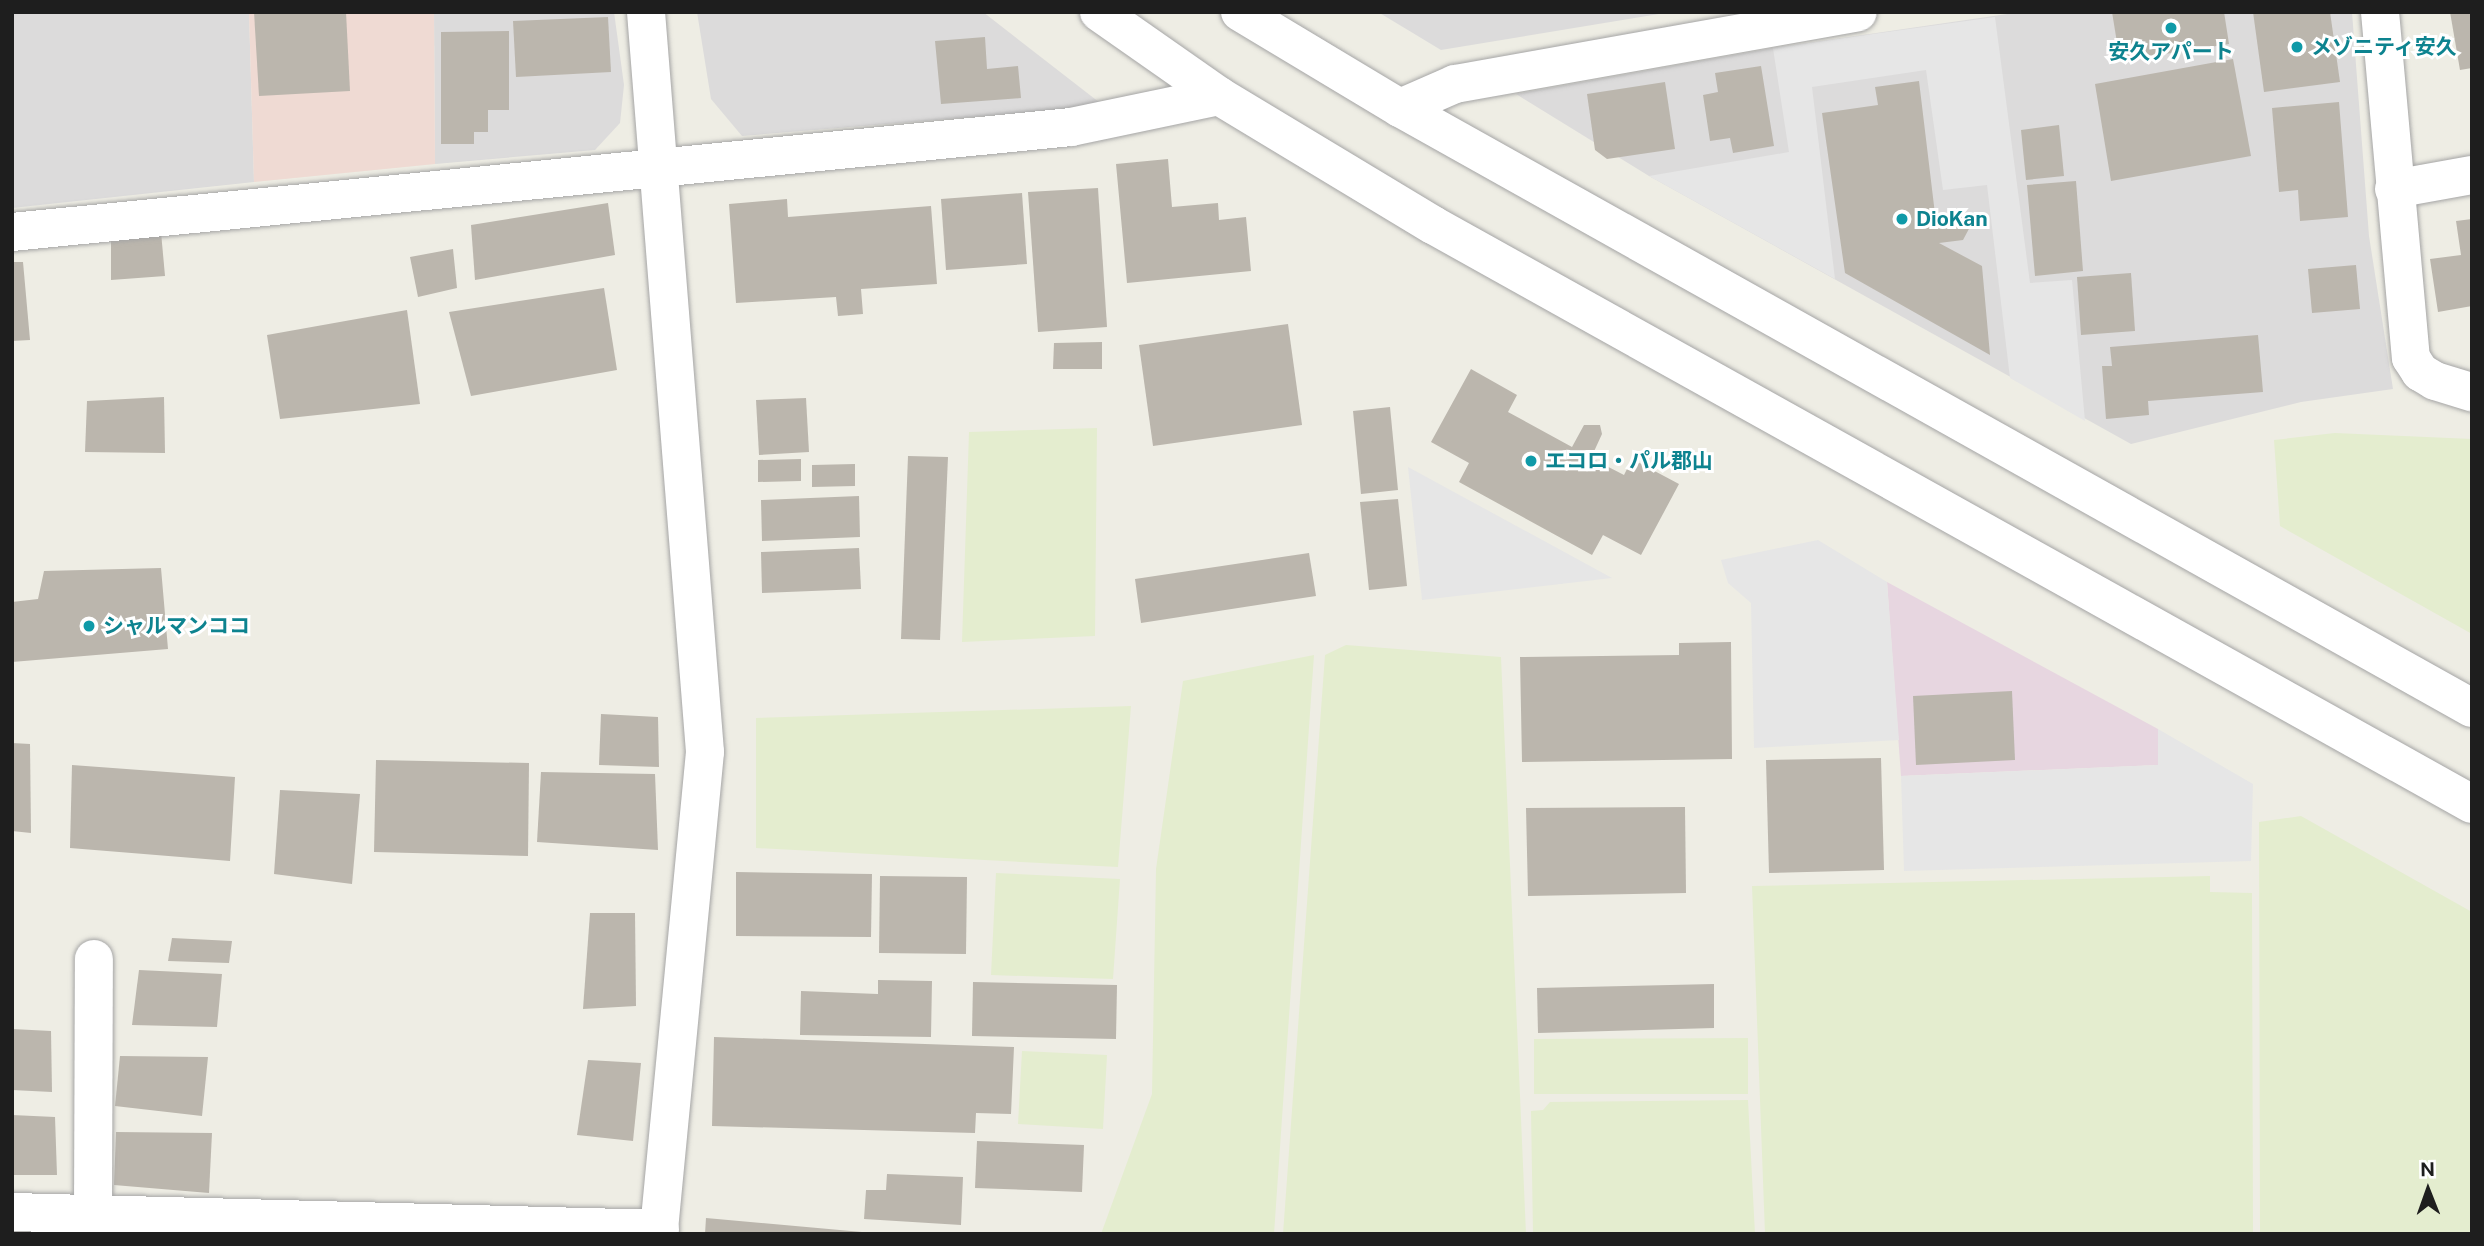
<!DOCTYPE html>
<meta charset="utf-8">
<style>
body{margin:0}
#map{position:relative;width:2484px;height:1246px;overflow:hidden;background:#eeede4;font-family:"Public Sans","Noto Sans JP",sans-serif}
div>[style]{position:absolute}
.residential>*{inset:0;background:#dcdbdb}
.commercial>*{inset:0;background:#efdad3}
.industrial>*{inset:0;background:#e7d6e0}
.farmland>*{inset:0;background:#e4edcf}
.parking>*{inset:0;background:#e6e6e6}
.building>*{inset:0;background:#bbb6ad}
.roads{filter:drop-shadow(0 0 2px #a5a5a5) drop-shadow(0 0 2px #a5a5a5)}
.minor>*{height:38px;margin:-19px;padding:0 19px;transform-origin:19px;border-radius:19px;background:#fff}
.dots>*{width:19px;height:19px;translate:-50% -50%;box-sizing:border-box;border:4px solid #fff;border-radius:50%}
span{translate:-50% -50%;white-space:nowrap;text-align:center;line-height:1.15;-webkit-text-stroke:6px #fff;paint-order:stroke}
.culture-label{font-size:21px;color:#0d838f;font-weight:700}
.left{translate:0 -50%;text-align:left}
.frame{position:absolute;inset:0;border:14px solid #1e1e1e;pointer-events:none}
.north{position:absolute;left:2393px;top:1155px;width:70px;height:70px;-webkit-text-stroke:5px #fff;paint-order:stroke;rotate:359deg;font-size:19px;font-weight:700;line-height:28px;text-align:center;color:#1e1e1e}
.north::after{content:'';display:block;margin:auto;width:24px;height:32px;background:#1e1e1e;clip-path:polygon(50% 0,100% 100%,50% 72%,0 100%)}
</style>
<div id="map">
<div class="residential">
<div style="clip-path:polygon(12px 12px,249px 12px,254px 182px,12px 208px)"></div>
<div style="clip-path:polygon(434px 12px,614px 12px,624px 85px,620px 123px,595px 150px,435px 164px)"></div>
<div style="clip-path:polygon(697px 12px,983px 12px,1104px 106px,742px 136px,711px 99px)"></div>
<div style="clip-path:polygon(1378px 12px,1671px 12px,1441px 50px)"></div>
<div style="clip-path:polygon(2021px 12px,2352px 12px,2369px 236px,2393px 389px,2301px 402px,2131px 444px,1649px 176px,1516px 94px,1773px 48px)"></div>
</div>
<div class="commercial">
<div style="clip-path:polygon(249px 12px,434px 12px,435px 164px,254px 182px)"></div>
</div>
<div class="industrial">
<div style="clip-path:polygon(1887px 582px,2158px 729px,2158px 765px,1901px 776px)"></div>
</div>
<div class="farmland">
<div style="clip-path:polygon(1097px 428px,1095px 636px,962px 642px,969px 432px)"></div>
<div style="clip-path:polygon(2335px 433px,2472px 439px,2472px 634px,2280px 526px,2274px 440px)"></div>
<div style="clip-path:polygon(1346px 645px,1501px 657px,1526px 1234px,1283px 1234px,1325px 655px)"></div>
<div style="clip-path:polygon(1314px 655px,1274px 1234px,1101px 1234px,1152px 1094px,1156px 869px,1183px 681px)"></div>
<div style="clip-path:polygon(1131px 706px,1118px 867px,756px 848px,756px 718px)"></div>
<div style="clip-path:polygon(2301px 816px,2472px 912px,2472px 1234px,2260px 1234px,2259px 822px)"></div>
<div style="clip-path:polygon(996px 873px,1120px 879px,1113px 979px,991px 975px)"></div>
<div style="clip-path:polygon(2210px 876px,2210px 892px,2252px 893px,2253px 1234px,1765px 1234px,1752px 886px)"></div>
<div style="clip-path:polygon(1748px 1038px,1748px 1094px,1534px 1094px,1534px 1039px)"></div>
<div style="clip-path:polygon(1022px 1051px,1107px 1055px,1103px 1129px,1018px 1124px)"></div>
<div style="clip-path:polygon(1748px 1100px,1755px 1234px,1533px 1234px,1531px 1111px,1543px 1110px,1550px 1102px)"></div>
</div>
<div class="parking">
<div style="clip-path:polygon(1995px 17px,2030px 283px,2072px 280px,2085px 421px,2010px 378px,1987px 185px,1943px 190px,1926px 70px,1812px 87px,1835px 279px,1649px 176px,1789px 152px,1773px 48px)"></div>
<div style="clip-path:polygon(1408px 467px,1612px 578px,1422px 600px)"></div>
<div style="clip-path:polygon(1818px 540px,1887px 582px,1899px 740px,1754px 748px,1751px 603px,1728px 583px,1721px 560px)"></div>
<div style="clip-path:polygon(2158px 729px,2253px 784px,2251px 861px,1904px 871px,1901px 776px,2158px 765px)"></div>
</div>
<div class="building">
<div style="clip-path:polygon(254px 12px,346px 12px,350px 91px,259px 96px)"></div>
<div style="clip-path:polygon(2112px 12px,2224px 12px,2229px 44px,2120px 61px)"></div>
<div style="clip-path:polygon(2253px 12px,2330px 12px,2340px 82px,2264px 92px)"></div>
<div style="clip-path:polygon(2450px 12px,2472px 12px,2472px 68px,2460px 70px)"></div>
<div style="clip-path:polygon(608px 17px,611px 72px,516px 77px,513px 21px)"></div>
<div style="clip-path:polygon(509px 31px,509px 110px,488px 110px,488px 132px,474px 132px,474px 144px,441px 144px,441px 32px)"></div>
<div style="clip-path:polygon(985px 37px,987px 69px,1018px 66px,1021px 98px,941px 104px,935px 41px)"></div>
<div style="clip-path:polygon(2233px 59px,2251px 156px,2111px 181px,2095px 84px)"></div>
<div style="clip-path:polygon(1761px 66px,1774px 146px,1733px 153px,1730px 138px,1710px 141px,1703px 95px,1718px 92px,1715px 73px)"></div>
<div style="clip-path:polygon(1919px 81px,1935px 214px,1958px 213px,1971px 225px,1963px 240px,1939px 243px,1982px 266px,1990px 355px,1845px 273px,1822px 113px,1878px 105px,1875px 87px)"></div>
<div style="clip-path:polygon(1665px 82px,1675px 149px,1607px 159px,1595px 150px,1587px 94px)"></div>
<div style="clip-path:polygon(2339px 102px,2348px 217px,2300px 221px,2298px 190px,2279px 192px,2272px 108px)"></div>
<div style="clip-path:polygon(2059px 125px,2064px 176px,2026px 180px,2021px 130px)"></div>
<div style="clip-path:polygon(1168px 159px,1172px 207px,1218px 203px,1219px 220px,1246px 217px,1251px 271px,1127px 283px,1116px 164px)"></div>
<div style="clip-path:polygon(2076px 181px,2083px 271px,2035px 276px,2027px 185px)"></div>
<div style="clip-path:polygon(1098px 188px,1107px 327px,1038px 332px,1028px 192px)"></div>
<div style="clip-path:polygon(1022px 193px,1027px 264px,946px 270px,941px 199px)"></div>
<div style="clip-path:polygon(787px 199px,788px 217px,931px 206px,937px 284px,861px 289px,863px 314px,838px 316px,836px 297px,736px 303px,729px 204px)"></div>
<div style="clip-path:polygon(608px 203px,615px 255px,475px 280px,471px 225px)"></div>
<div style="clip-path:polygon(2472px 219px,2472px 306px,2438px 312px,2430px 259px,2461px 255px,2456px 221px)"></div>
<div style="clip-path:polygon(161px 232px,165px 276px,111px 280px,111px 238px)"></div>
<div style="clip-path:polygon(453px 249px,457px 288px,418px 297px,410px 257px)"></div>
<div style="clip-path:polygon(12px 262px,23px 262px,30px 340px,12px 341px)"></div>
<div style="clip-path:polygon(2356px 265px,2360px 309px,2312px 313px,2308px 269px)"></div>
<div style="clip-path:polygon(2131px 273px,2135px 331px,2081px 335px,2077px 277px)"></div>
<div style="clip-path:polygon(604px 288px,617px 370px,471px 396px,449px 312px)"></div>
<div style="clip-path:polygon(407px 310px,420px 404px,280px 419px,267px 335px)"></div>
<div style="clip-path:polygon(1288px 324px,1302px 425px,1153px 446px,1139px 345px)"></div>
<div style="clip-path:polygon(2258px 335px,2263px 392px,2148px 401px,2149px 415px,2106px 419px,2102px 366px,2112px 366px,2110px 347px)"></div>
<div style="clip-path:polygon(1102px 342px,1102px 369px,1053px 369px,1054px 343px)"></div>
<div style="clip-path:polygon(1471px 369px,1517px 395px,1508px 412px,1572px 447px,1584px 425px,1600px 425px,1602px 434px,1591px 458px,1624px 475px,1632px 459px,1679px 484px,1641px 555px,1603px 535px,1592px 555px,1459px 482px,1469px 463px,1431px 442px)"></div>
<div style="clip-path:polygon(164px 397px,165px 453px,85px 452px,87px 401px)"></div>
<div style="clip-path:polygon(806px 398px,809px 452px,759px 455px,756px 400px)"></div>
<div style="clip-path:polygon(1390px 407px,1398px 490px,1361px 494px,1353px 411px)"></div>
<div style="clip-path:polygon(908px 456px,948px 457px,940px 640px,901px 639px)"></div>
<div style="clip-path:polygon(801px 459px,801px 481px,758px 482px,758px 460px)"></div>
<div style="clip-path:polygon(855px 464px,855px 486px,812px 487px,812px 465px)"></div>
<div style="clip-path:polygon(859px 496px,860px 537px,762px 541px,761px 500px)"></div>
<div style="clip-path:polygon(1398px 499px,1407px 586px,1369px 590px,1360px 502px)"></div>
<div style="clip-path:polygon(859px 548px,861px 589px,762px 593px,761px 552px)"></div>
<div style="clip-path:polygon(1309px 553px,1316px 596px,1141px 623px,1135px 579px)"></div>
<div style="clip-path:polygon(161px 568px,168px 649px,12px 662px,12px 602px,38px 599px,44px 571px)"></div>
<div style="clip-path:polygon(1731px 642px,1732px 759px,1522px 762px,1520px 657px,1679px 655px,1679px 643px)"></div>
<div style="clip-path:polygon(2012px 691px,2015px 760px,1916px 765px,1913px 696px)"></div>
<div style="clip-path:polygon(601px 714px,658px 717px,659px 767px,599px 765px)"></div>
<div style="clip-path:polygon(12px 743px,30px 744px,31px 833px,12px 831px)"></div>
<div style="clip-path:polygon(1881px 758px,1884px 870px,1769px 873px,1766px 760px)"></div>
<div style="clip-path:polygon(376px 760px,529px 763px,528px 856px,374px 852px)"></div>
<div style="clip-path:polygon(72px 765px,235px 777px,230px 861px,70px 848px)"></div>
<div style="clip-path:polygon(541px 772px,655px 774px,658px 850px,537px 842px)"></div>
<div style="clip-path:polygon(280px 790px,360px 794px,352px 884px,274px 874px)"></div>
<div style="clip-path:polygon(1685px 807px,1686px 893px,1528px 896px,1526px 808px)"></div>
<div style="clip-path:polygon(736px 872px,872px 874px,871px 937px,736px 936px)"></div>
<div style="clip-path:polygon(880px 876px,967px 877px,966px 954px,879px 953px)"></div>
<div style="clip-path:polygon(590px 913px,635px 913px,636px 1006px,583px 1009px)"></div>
<div style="clip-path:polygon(172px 938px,232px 941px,229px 963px,168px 961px)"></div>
<div style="clip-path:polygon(139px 970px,222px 974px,217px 1027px,132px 1025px)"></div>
<div style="clip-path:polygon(878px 980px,932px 981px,931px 1037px,800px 1035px,801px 991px,878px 994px)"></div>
<div style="clip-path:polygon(973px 982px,1117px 985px,1116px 1039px,972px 1036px)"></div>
<div style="clip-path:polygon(1714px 984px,1714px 1028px,1538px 1033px,1537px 988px)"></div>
<div style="clip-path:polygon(12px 1029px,51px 1031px,52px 1092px,12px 1090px)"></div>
<div style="clip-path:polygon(714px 1037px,1014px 1047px,1011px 1114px,976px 1113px,975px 1133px,712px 1126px)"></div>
<div style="clip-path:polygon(120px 1056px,208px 1057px,202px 1116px,115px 1106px)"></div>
<div style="clip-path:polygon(588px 1060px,641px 1063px,633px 1141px,577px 1135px)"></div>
<div style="clip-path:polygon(12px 1115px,55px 1117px,57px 1175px,12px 1175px)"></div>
<div style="clip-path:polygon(116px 1132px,212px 1133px,209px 1193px,114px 1185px)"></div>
<div style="clip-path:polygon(977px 1141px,1084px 1145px,1082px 1192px,975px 1188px)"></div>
<div style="clip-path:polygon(887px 1174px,963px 1177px,961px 1225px,864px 1219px,866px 1190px,886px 1190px)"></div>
<div style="clip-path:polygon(706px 1218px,862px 1232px,862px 1234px,705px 1234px)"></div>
</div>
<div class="roads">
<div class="minor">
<div style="left:646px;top:12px;width:742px;rotate:85.44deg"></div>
<div style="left:705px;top:752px;width:484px;rotate:95.5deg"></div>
<div style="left:1099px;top:12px;width:146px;rotate:35deg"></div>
<div style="left:1219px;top:96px;width:250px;rotate:31.1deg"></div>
<div style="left:1433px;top:225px;width:1189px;rotate:29.13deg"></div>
<div style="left:1240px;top:12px;width:187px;rotate:31deg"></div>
<div style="left:1400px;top:108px;width:1228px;rotate:29.24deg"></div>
<div style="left:2380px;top:12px;width:347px;rotate:84.9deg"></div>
<div style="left:2411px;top:358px;width:17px;rotate:57deg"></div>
<div style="left:2420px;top:372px;width:17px;rotate:31deg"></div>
<div style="left:2435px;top:381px;width:39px;rotate:17deg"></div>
<div style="left:1400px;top:108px;width:60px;rotate:-23.6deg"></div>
<div style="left:1455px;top:84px;width:409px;rotate:-10.1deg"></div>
<div style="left:2394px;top:189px;width:79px;rotate:-10.2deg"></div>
<div style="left:12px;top:232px;width:1064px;rotate:-5.66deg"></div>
<div style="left:1071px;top:127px;width:151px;rotate:-11.8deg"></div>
<div style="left:12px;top:1212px;width:648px;rotate:1.5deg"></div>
<div style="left:93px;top:1214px;width:255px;rotate:-89.8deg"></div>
</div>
</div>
<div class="dots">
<div style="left:2171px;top:28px;background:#0f9aa8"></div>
<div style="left:2297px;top:47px;background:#0f9aa8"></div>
<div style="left:1902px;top:219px;background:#0f9aa8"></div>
<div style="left:1531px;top:461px;background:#0f9aa8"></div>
<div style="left:89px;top:626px;background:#0f9aa8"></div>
</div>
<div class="culture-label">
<span class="left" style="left:2311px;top:47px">メゾニティ安久</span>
<span style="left:2171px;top:52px">安久アパート</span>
<span class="left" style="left:1916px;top:219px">DioKan</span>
<span class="left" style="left:1545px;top:461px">エコロ・パル郡山</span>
<span class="left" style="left:103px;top:626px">シャルマンココ</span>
</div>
<div class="frame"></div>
<div class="north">N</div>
</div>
